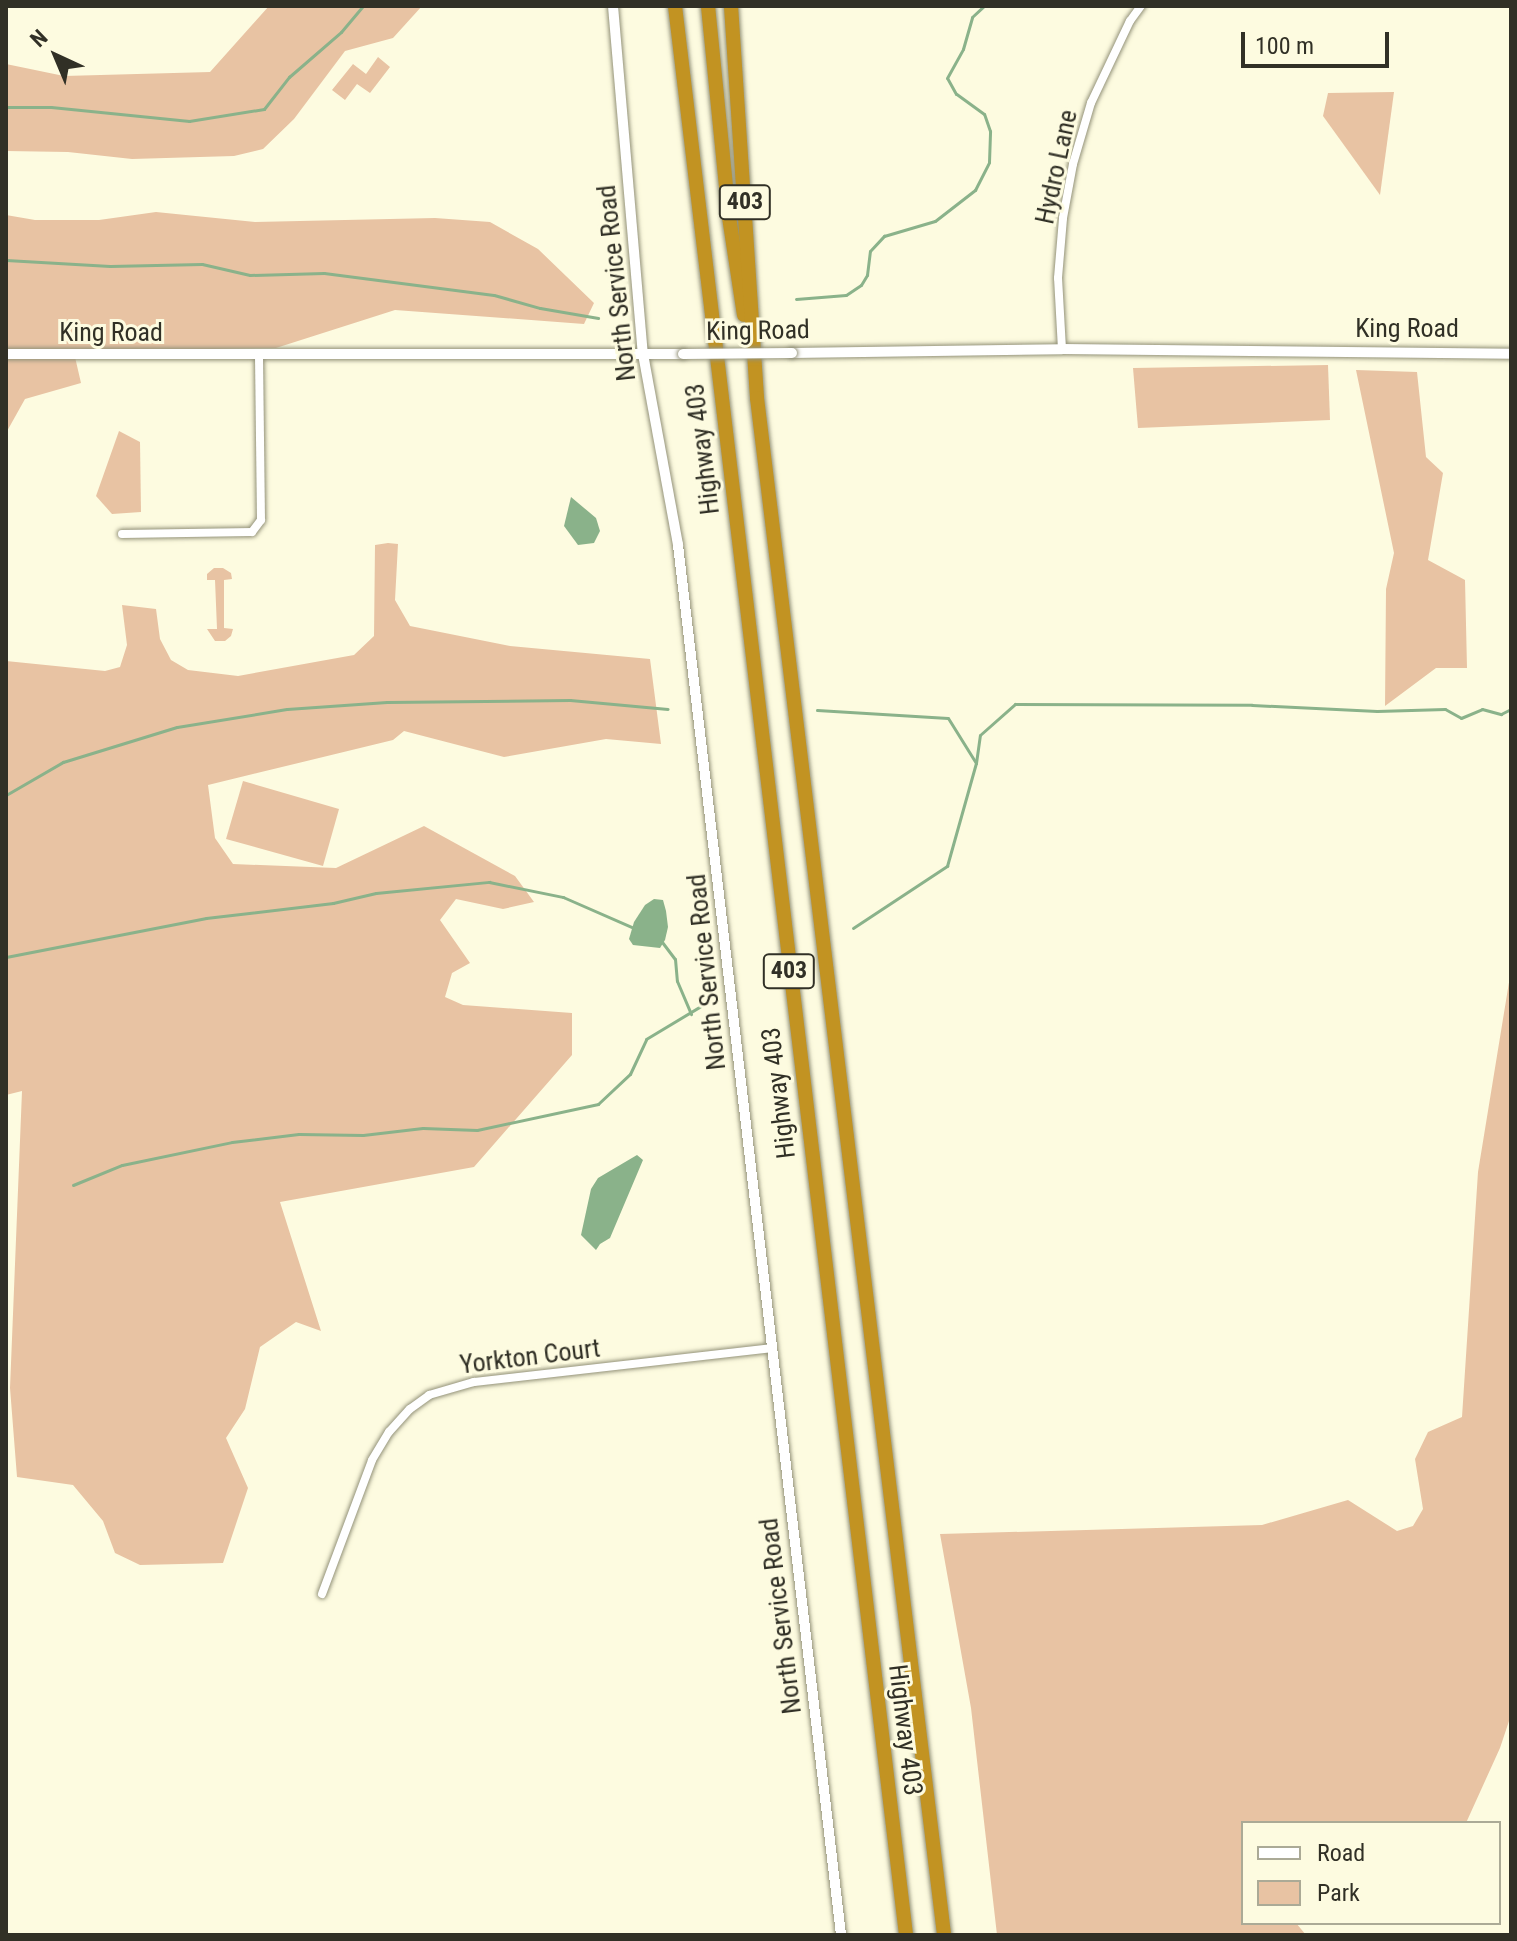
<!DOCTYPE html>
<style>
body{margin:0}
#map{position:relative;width:1517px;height:1941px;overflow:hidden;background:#fdfbe0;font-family:"Roboto Condensed",sans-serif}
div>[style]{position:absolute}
.green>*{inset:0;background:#e8c3a3}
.water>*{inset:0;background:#8ab28a}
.stream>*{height:3px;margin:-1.5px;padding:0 1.5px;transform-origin:1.5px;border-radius:1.5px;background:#8ab28a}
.roads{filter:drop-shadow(0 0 2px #939279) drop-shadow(0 0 2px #939279)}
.minor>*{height:8px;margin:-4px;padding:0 4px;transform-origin:4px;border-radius:4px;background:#fff}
.tertiary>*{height:10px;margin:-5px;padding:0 5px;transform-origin:5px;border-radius:5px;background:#fff}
.motorway>*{height:14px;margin:-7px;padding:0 7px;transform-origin:7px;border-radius:7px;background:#c29322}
.bridges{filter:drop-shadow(0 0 2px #939279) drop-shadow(0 0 2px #939279)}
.tertiary-bridge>*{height:10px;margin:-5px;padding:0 5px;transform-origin:5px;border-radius:5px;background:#fff}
span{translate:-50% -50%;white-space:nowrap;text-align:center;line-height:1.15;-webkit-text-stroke:6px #fdfbe0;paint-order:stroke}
.shield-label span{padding:2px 6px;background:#fdfbe0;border:2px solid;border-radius:6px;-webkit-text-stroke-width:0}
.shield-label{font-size:24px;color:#313026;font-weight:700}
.street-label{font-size:26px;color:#313026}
.frame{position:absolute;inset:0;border:8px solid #313026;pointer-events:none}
.legend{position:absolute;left:1241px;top:1821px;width:260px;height:104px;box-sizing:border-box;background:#fdfbe0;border:2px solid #abaa96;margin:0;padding:10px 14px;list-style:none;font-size:24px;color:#313026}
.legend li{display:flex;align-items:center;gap:16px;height:40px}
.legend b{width:40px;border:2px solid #abaa96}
.north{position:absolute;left:16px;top:16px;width:80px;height:80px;-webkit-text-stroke:6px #fdfbe0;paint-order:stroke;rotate:316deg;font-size:22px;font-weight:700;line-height:32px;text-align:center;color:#313026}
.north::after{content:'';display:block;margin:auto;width:28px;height:36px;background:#313026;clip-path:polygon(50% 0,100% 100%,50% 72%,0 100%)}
.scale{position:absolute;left:1241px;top:32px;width:148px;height:36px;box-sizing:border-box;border:4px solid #313026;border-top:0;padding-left:10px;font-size:24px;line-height:28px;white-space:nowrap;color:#313026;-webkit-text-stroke:6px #fdfbe0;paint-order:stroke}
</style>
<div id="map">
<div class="green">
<div style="clip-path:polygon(269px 6px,422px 6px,393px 38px,345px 51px,294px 119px,263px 149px,234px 156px,132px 159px,68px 152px,6px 151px,6px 64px,64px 76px,210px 72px)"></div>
<div style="clip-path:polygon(378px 57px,390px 67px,370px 93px,357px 84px,345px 100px,332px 90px,353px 64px,366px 74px)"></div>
<div style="clip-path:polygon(1394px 92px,1380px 195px,1323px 116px,1328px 93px)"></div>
<div style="clip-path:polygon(156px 212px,255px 222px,435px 218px,490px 222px,538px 249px,594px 303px,584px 324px,395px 310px,276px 348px,156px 350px,75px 357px,81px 383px,25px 399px,6px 433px,6px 215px,35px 220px,99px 220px)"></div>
<div style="clip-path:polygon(1328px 365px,1330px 420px,1138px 428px,1133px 368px)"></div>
<div style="clip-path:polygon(1356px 370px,1417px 372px,1426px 457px,1443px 473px,1428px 560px,1465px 580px,1467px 668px,1436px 668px,1385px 706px,1386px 589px,1394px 553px)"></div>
<div style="clip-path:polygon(119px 431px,140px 442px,141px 512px,112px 514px,96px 496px)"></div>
<div style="clip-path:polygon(388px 543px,398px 544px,395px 600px,410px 626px,510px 646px,650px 659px,661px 744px,606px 739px,504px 757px,404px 731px,393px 740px,208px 785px,215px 838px,233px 864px,336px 868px,424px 826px,515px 876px,534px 902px,503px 909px,456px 899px,440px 920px,470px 963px,452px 973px,445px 997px,463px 1005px,572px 1013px,572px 1055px,474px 1167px,280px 1202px,321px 1331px,296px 1322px,260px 1347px,245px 1409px,226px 1438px,248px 1488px,223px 1563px,140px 1565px,115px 1553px,103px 1521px,73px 1485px,17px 1477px,10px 1388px,22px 1091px,6px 1095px,6px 661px,105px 671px,120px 667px,127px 645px,122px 605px,156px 609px,160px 639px,171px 660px,188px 670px,238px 676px,354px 655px,374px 636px,375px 545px)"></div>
<div style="clip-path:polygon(214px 568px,223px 568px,231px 573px,232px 579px,224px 580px,224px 628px,233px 629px,231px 636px,225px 641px,215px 641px,207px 629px,217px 629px,215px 580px,207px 580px,207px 574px)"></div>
<div style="clip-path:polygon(243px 781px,339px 809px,323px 866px,226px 839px)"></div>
<div style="clip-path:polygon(1511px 970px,1511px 1701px,1509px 1721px,1500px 1748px,1466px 1823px,1243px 1823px,1243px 1923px,1296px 1923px,1306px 1935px,997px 1935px,971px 1708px,940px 1534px,1262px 1525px,1348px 1500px,1397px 1531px,1413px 1526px,1423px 1509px,1415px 1459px,1428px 1432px,1462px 1417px,1478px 1172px)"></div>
</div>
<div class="water">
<div style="clip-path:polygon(571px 497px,596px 518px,600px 531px,594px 543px,578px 545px,564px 526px)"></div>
<div style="clip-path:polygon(654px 899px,663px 900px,666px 911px,668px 927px,665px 940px,660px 948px,633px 945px,629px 939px,634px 922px,645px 905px)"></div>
<div style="clip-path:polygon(637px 1155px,643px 1160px,610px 1238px,600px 1244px,596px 1250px,581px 1235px,591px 1189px,598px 1178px)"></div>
</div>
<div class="stream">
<div style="left:6px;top:107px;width:45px"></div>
<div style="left:51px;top:107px;width:139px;rotate:5.8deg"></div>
<div style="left:189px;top:121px;width:76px;rotate:-9.1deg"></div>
<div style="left:264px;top:109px;width:41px;rotate:-52deg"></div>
<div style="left:289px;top:77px;width:69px;rotate:-40.9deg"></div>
<div style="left:341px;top:32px;width:34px;rotate:-50deg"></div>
<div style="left:6px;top:260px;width:104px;rotate:3.3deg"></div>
<div style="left:110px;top:266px;width:92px;rotate:-1.2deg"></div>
<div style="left:202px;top:264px;width:49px;rotate:12.9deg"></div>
<div style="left:250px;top:275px;width:74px;rotate:-1.5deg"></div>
<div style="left:324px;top:273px;width:171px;rotate:7.4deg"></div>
<div style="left:494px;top:295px;width:48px;rotate:15.8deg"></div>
<div style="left:540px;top:308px;width:59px;rotate:9.8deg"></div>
<div style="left:796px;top:299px;width:50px;rotate:-4.6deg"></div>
<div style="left:846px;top:295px;width:18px;rotate:-34deg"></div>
<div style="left:861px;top:285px;width:12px;rotate:-59deg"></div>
<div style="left:867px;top:275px;width:24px;rotate:-83deg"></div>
<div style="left:870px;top:251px;width:21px;rotate:-47deg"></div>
<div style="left:884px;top:236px;width:53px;rotate:-16.4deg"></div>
<div style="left:935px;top:221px;width:51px;rotate:-37.8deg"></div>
<div style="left:975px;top:190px;width:31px;rotate:-63deg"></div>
<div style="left:989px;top:162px;width:31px;rotate:-88deg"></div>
<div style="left:990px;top:131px;width:18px;rotate:-109deg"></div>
<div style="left:984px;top:114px;width:34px;rotate:-144deg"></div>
<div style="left:956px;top:94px;width:18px;rotate:-119deg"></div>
<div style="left:947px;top:78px;width:33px;rotate:-61deg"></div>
<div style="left:963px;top:49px;width:33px;rotate:-74deg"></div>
<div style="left:972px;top:17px;width:16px;rotate:-43deg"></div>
<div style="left:817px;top:710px;width:131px;rotate:3.5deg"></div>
<div style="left:948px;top:718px;width:53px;rotate:58.1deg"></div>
<div style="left:6px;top:795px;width:66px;rotate:-30.1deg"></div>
<div style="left:63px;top:762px;width:119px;rotate:-17.1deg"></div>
<div style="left:177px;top:727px;width:111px;rotate:-9.3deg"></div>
<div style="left:287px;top:709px;width:100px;rotate:-4deg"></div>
<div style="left:387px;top:702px;width:183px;rotate:-0.6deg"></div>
<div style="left:570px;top:700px;width:98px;rotate:5.2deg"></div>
<div style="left:853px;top:928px;width:113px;rotate:-33.4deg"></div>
<div style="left:947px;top:866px;width:107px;rotate:-74.3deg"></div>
<div style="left:976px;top:763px;width:28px;rotate:-82deg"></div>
<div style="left:980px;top:735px;width:47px;rotate:-41.5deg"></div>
<div style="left:1015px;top:704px;width:237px;rotate:0.2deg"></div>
<div style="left:1252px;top:705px;width:125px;rotate:2.7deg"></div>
<div style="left:1377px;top:711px;width:68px;rotate:-1.7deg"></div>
<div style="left:1445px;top:709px;width:18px;rotate:29deg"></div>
<div style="left:1461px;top:718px;width:23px;rotate:-23deg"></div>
<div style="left:1482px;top:709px;width:20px;rotate:15deg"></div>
<div style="left:1501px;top:714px;width:11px;rotate:-27deg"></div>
<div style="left:662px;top:942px;width:21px;rotate:53deg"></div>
<div style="left:675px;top:959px;width:22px;rotate:85deg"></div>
<div style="left:677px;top:981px;width:36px;rotate:67deg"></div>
<div style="left:6px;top:957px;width:204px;rotate:-11deg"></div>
<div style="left:206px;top:918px;width:128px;rotate:-6.7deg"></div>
<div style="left:333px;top:903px;width:44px;rotate:-13.1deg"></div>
<div style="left:376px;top:893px;width:114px;rotate:-5.6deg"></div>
<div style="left:489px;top:882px;width:76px;rotate:11.5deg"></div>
<div style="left:563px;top:897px;width:77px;rotate:23.6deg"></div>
<div style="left:73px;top:1185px;width:53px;rotate:-22.2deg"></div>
<div style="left:122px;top:1165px;width:112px;rotate:-11.8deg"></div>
<div style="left:232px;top:1142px;width:67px;rotate:-6.8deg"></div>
<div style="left:299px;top:1134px;width:64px;rotate:0.9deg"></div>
<div style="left:363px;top:1135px;width:60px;rotate:-6.7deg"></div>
<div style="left:423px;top:1128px;width:54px;rotate:2.1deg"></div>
<div style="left:477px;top:1130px;width:124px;rotate:-12.1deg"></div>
<div style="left:598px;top:1104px;width:44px;rotate:-43.2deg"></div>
<div style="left:630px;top:1074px;width:38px;rotate:-65deg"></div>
<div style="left:646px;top:1039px;width:76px;rotate:-31deg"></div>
</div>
<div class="roads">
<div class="minor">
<div style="left:1062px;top:349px;width:71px;rotate:-93.2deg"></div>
<div style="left:1058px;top:278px;width:60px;rotate:-85.2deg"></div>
<div style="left:1063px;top:218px;width:55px;rotate:-79.5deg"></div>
<div style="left:1073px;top:164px;width:64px;rotate:-73.6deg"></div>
<div style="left:1091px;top:103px;width:91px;rotate:-64.6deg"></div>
<div style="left:1130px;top:21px;width:19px;rotate:-54deg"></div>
<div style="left:122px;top:534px;width:130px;rotate:-0.9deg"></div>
<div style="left:252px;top:532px;width:15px;rotate:-53deg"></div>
<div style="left:261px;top:520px;width:164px;rotate:-90.7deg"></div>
<div style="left:322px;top:1594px;width:143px;rotate:-69.5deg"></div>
<div style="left:372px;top:1460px;width:33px;rotate:-59deg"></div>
<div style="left:389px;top:1432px;width:31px;rotate:-48deg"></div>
<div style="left:410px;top:1409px;width:24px;rotate:-36deg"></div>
<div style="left:429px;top:1395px;width:47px;rotate:-16.1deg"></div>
<div style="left:474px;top:1382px;width:299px;rotate:-6.5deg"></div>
</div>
<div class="tertiary">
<div style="left:613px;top:6px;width:349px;rotate:85.1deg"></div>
<div style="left:643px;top:354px;width:194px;rotate:79.6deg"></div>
<div style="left:678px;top:545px;width:1400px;rotate:83.31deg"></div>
<div style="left:792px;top:353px;width:270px;rotate:-0.8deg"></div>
<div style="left:1062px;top:349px;width:449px;rotate:0.6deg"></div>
<div style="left:6px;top:354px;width:677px"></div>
</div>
<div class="motorway">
<div style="left:675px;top:6px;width:1943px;rotate:83.17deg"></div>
<div style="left:708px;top:6px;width:212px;rotate:84.3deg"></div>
<div style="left:729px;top:217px;width:99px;rotate:81.3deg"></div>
<div style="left:731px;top:6px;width:393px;rotate:86.2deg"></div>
<div style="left:757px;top:398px;width:1548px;rotate:83.06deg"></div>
</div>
</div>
<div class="bridges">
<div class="tertiary-bridge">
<div style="left:683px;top:354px;width:109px;rotate:-0.5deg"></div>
</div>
</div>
<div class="shield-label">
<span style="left:745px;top:202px">403</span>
<span style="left:789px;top:971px">403</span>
</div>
<div class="street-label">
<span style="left:1057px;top:167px;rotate:-78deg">Hydro Lane</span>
<span style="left:617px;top:283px;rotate:-96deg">North Service Road</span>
<span style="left:1407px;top:329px">King Road</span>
<span style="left:758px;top:331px;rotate:-1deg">King Road</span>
<span style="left:111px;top:333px">King Road</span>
<span style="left:703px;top:449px;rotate:-97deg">Highway 403</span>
<span style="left:707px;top:972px;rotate:-96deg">North Service Road</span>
<span style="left:779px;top:1093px;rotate:-97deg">Highway 403</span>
<span style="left:530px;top:1357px;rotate:-7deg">Yorkton Court</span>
<span style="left:781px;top:1616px;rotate:-97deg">North Service Road</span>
<span style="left:905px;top:1730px;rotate:83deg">Highway 403</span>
</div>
<div class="frame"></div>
<ul class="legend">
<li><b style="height:10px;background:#fff"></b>Road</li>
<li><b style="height:22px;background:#e8c3a3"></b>Park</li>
</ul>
<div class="north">N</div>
<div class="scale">100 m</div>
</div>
